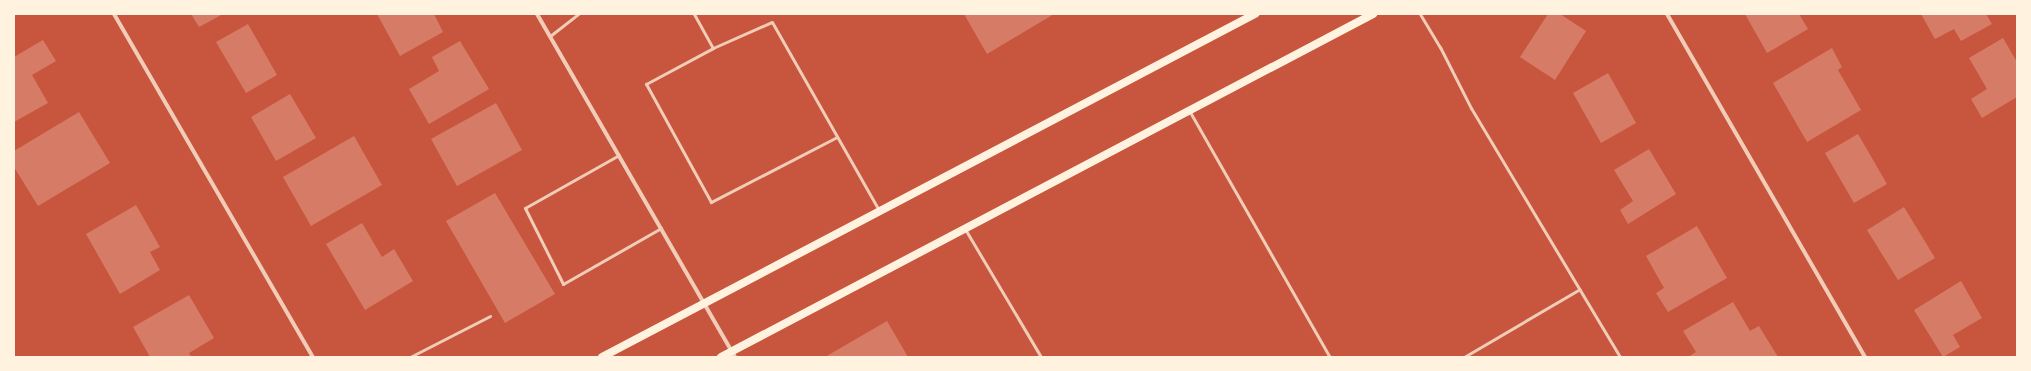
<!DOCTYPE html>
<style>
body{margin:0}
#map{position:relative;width:2031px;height:371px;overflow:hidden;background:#c8553d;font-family:Commissioner,sans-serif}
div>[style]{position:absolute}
.building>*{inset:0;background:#d67c66}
.service>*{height:3px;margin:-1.5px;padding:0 1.5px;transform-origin:1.5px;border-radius:1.5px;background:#f1ccb7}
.minor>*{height:4px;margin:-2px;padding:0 2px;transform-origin:2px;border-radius:2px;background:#f1ccb7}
.secondary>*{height:8px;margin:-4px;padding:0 4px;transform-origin:4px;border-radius:4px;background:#fff3e0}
span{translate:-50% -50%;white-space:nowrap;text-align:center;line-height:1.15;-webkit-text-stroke:4px #fff3e0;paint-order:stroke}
.frame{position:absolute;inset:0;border:15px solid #fff3e0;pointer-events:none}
</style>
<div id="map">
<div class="building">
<div style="clip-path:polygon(191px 14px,223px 14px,199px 27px)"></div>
<div style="clip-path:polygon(377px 14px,434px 14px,443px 32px,400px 56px)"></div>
<div style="clip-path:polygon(964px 14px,1054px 14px,987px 54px)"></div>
<div style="clip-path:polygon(1548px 14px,1560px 14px,1586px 31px,1555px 80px,1520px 57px)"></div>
<div style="clip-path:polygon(1745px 14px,1799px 14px,1808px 29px,1767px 53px)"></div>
<div style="clip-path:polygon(1921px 14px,1986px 14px,1992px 24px,1961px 41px,1954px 29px,1935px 39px)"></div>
<div style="clip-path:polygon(248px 24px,277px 75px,246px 93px,216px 42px)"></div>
<div style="clip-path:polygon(2003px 38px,2017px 62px,2017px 97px,1982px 118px,1971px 99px,1987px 89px,1969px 58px)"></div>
<div style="clip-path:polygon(43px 40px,56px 61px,32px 75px,48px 103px,14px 122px,14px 57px)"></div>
<div style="clip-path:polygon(460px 41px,489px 89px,429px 124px,409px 89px,439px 71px,432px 57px)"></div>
<div style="clip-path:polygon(1832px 48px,1842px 67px,1838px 70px,1861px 110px,1807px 142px,1773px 83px)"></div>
<div style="clip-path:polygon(1608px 73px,1636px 123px,1601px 143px,1573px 93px)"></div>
<div style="clip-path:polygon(290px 94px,316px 138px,276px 161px,251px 117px)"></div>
<div style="clip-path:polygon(496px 103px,522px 150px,457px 186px,431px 139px)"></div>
<div style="clip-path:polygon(79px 112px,110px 163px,38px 206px,14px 167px,14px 151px)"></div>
<div style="clip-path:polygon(1858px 134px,1887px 184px,1854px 203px,1825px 153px)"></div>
<div style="clip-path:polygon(354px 136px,382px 185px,311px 226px,283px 177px)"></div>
<div style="clip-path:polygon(1649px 149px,1676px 194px,1628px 224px,1620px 210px,1633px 201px,1614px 170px)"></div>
<div style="clip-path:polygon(495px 193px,555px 294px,505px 323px,446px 221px)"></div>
<div style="clip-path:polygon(136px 205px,160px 247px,150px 252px,160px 270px,120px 294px,86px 234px)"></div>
<div style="clip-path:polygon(1904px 207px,1935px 258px,1898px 280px,1867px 230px)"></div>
<div style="clip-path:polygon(362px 223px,382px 257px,394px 249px,413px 281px,365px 310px,326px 244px)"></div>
<div style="clip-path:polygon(1697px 226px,1727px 278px,1668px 312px,1656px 293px,1664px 288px,1646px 256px)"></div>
<div style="clip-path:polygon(1961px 281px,1982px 318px,1953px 335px,1960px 347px,1943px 357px,1914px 310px)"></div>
<div style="clip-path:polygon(189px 295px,214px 338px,189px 353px,191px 357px,150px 357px,133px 327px)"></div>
<div style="clip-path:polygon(1733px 302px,1750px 331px,1759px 326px,1778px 357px,1688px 357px,1696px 352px,1683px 331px)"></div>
<div style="clip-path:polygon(887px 321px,908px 357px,825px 357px)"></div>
</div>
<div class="service">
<div style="left:694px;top:14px;width:39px;rotate:61deg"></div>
<div style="left:1420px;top:14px;width:39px;rotate:59deg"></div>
<div style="left:1440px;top:47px;width:68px;rotate:63.1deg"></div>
<div style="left:1471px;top:108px;width:290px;rotate:59.1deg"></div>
<div style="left:550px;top:36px;width:36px;rotate:-38deg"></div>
<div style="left:1190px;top:112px;width:282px;rotate:60.3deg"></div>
<div style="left:837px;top:137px;width:142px;rotate:152.7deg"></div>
<div style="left:711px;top:202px;width:135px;rotate:-118.8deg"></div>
<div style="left:646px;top:84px;width:76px;rotate:-28.2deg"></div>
<div style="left:713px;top:48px;width:64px;rotate:-23.8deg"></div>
<div style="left:772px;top:22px;width:216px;rotate:60.4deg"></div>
<div style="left:619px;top:155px;width:108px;rotate:150.6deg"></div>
<div style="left:525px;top:208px;width:85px;rotate:63.4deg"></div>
<div style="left:563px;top:284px;width:113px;rotate:-29.7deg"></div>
<div style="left:965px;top:229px;width:149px;rotate:59.3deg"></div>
<div style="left:410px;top:357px;width:90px;rotate:-27.1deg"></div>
<div style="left:1464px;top:357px;width:134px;rotate:-30.4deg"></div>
</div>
<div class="minor">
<div style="left:114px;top:14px;width:397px;rotate:59.9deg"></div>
<div style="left:537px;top:14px;width:396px;rotate:60deg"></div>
<div style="left:1667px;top:14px;width:396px;rotate:60deg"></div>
</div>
<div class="secondary">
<div style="left:602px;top:357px;width:738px;rotate:-27.71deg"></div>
<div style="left:721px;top:357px;width:737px;rotate:-27.75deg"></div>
</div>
<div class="frame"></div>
</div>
